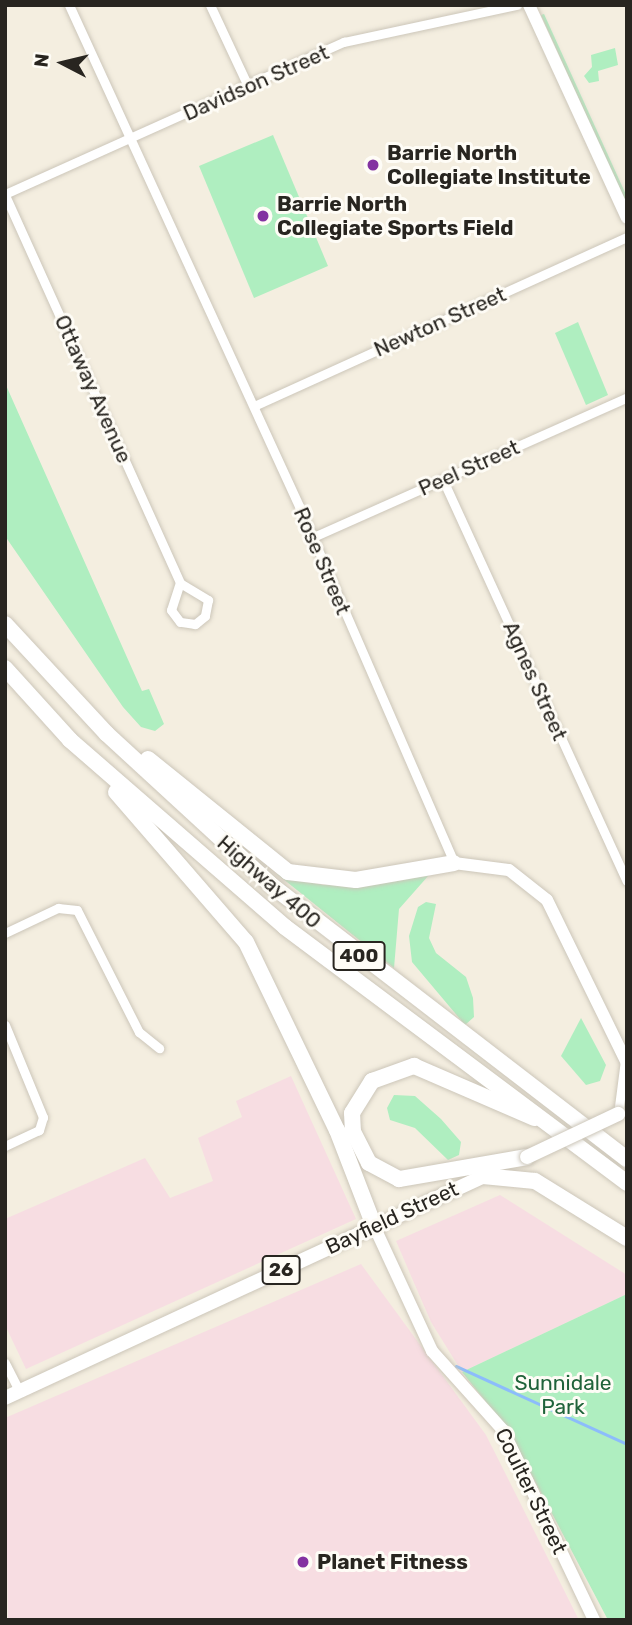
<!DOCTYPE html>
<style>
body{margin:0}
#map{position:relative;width:632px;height:1625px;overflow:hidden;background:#f4eee0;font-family:Rubik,sans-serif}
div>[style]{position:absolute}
.commercial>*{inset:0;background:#f7dde2}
.green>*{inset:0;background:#afeec0}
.stream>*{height:2.5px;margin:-1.25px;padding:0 1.25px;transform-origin:1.25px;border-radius:1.25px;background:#8cbcfb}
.roads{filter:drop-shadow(0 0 2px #ccc6b9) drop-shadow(0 0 2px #ccc6b9)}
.street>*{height:9px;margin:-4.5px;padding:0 4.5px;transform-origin:4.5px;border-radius:4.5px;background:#fff}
.secondary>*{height:12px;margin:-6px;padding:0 6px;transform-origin:6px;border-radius:6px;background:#fff}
.primary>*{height:14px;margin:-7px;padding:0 7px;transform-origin:7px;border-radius:7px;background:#fff}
.highway>*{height:16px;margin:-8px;padding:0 8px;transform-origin:8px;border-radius:8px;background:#fff}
.bridges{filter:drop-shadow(0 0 2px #ccc6b9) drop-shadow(0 0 2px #ccc6b9)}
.primary-bridge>*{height:14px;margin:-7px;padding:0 7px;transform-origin:7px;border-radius:7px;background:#fff}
.dots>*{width:19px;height:19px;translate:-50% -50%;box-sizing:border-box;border:4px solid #fefcf6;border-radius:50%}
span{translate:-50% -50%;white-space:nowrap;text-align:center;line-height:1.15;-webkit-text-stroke:6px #fefcf6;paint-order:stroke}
.shield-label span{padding:2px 5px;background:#fefcf6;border:2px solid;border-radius:5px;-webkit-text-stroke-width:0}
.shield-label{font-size:19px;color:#282520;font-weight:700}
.street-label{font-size:21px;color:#282520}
.poi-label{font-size:21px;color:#282520;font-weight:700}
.left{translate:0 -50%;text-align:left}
.park-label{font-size:21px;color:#20633a}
.frame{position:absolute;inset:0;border:7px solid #282520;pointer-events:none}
.north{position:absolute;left:28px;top:28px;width:70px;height:70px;-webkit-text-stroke:5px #fefcf6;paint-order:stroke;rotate:277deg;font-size:19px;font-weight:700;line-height:28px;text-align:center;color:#282520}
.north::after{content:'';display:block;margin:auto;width:24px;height:32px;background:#282520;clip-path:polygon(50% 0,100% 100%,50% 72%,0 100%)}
</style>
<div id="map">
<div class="commercial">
<div style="clip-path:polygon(291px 1076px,356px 1219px,26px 1369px,5px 1325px,5px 1219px,145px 1158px,170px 1198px,213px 1181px,198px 1138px,242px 1117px,236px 1101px)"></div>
<div style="clip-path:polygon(500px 1195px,627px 1275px,627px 1294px,462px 1372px,431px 1322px,396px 1241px)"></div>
<div style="clip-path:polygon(361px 1264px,486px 1435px,579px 1620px,8px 1620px,5px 1418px)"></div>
</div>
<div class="green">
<div style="clip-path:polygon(544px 14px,627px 197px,627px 207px,541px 15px)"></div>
<div style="clip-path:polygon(615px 48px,618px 65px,598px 71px,599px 81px,589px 83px,584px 76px,592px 67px,591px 55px)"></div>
<div style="clip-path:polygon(273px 135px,328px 266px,254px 298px,199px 166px)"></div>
<div style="clip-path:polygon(578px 322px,608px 395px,586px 405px,555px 333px)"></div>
<div style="clip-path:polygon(5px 383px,142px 691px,149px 689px,164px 724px,155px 731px,141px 727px,123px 707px,5px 536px)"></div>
<div style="clip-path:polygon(277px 874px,323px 885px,429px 875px,399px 909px,394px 968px)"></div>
<div style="clip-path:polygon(426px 902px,436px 904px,429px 938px,436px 953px,466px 977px,473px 998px,474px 1017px,465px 1025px,412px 962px,409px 936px,418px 907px)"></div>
<div style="clip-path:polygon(581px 1018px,606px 1065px,600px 1081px,586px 1085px,561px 1056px)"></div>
<div style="clip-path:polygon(394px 1095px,415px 1096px,441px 1119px,461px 1142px,459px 1155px,448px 1160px,415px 1128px,390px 1120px,387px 1108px)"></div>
<div style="clip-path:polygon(627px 1294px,627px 1620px,608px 1620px,507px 1428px,462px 1372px)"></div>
</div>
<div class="stream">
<div style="left:456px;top:1366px;width:188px;rotate:24.5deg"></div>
</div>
<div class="roads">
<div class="street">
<div style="left:69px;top:5px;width:551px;rotate:65.34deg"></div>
<div style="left:299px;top:506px;width:389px;rotate:66.5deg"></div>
<div style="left:210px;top:5px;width:89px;rotate:64.9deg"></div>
<div style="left:5px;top:194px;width:372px;rotate:-24.2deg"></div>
<div style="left:344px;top:42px;width:177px;rotate:-12.1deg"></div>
<div style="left:5px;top:195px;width:426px;rotate:65.7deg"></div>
<div style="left:180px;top:583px;width:33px;rotate:31deg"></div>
<div style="left:208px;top:600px;width:16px;rotate:101deg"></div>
<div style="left:205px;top:616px;width:13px;rotate:141deg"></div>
<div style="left:195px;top:624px;width:15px;rotate:-172deg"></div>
<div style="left:180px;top:622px;width:15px;rotate:-127deg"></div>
<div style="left:171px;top:610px;width:28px;rotate:-72deg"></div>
<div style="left:254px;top:406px;width:409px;rotate:-24.4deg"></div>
<div style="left:443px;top:480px;width:441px;rotate:65.4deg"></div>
<div style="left:311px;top:538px;width:346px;rotate:-24deg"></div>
<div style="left:5px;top:933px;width:59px;rotate:-25.3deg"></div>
<div style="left:58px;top:908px;width:19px;rotate:6deg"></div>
<div style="left:77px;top:910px;width:137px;rotate:63.1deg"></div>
<div style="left:139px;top:1032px;width:26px;rotate:39deg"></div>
<div style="left:5px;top:1025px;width:100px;rotate:67.6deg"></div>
<div style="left:43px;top:1117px;width:14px;rotate:107deg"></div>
<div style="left:39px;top:1130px;width:38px;rotate:155deg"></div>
<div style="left:618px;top:1114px;width:54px;rotate:-82.6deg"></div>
<div style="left:5px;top:1363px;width:31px;rotate:63deg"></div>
</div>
<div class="secondary">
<div style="left:529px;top:5px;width:234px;rotate:65.3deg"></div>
<div style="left:454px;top:863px;width:55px;rotate:7.3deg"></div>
<div style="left:509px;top:870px;width:48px;rotate:38.3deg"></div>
<div style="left:547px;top:900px;width:182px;rotate:63.9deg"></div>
<div style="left:374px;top:1226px;width:138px;rotate:65.1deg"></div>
<div style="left:432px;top:1351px;width:106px;rotate:48.1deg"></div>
<div style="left:503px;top:1430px;width:211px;rotate:64.4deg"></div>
</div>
<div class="primary">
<div style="left:5px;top:1398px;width:538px;rotate:-24.85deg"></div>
</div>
<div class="highway">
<div style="left:5px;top:624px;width:150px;rotate:47.2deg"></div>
<div style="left:107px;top:734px;width:223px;rotate:42.6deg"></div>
<div style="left:271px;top:885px;width:449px;rotate:37.6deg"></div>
<div style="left:5px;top:668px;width:97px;rotate:47.9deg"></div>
<div style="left:70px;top:740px;width:285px;rotate:41deg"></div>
<div style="left:285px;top:927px;width:427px;rotate:36.8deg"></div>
<div style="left:148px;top:759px;width:180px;rotate:38.9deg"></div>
<div style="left:288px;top:872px;width:68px;rotate:6.7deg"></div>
<div style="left:356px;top:880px;width:99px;rotate:-9.8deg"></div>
<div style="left:116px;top:792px;width:198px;rotate:49.1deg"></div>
<div style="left:246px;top:942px;width:209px;rotate:64.2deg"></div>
<div style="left:337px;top:1130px;width:103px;rotate:68.9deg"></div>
<div style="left:527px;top:1157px;width:130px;rotate:170.2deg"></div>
<div style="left:399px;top:1179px;width:34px;rotate:-152deg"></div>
<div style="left:369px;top:1163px;width:35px;rotate:-117deg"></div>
<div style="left:353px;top:1132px;width:19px;rotate:-93deg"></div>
<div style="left:352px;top:1113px;width:38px;rotate:-58deg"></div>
<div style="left:372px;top:1081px;width:45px;rotate:-19.7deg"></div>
<div style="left:414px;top:1066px;width:131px;rotate:23.4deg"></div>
<div style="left:483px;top:1176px;width:52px;rotate:5.5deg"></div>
<div style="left:535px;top:1181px;width:108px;rotate:31.8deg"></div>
</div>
</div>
<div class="bridges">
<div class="primary-bridge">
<div style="left:527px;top:1157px;width:101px;rotate:-25.3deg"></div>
</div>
</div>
<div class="dots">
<div style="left:373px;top:165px;background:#8332a1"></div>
<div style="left:263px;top:216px;background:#8332a1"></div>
<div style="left:303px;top:1562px;background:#8332a1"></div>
</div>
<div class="shield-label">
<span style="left:359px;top:956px">400</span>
<span style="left:281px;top:1270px">26</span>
</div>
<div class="street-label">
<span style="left:256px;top:83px;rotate:-24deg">Davidson Street</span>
<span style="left:440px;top:322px;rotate:-24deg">Newton Street</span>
<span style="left:93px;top:389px;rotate:66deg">Ottaway Avenue</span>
<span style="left:469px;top:468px;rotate:-24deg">Peel Street</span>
<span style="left:322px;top:561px;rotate:67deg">Rose Street</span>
<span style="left:535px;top:681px;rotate:66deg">Agnes Street</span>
<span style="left:269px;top:882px;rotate:41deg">Highway 400</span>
<span style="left:392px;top:1218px;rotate:-25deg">Bayfield Street</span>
<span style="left:531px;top:1491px;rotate:64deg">Coulter Street</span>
</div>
<div class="poi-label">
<span class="left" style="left:387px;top:165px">Barrie North<br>Collegiate Institute</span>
<span class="left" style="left:277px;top:216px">Barrie North<br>Collegiate Sports Field</span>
<span class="left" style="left:317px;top:1562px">Planet Fitness</span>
</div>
<div class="park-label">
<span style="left:563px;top:1395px">Sunnidale<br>Park</span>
</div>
<div class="frame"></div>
<div class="north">N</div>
</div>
